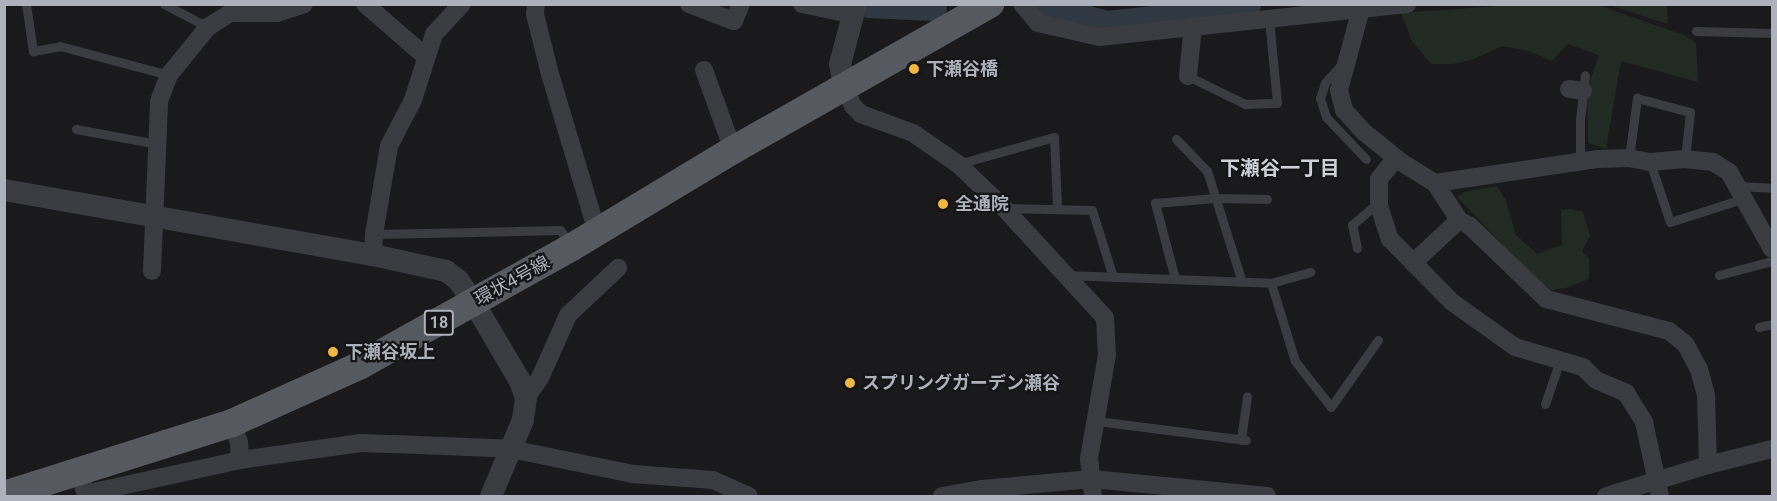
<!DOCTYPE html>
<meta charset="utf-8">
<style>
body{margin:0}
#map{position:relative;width:1777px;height:501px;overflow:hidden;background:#1a1a1c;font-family:Roboto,"Noto Sans JP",sans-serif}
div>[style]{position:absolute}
.green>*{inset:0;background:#222b23}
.river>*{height:27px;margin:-13.5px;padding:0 13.5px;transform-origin:13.5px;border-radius:13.5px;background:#303941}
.service>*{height:9px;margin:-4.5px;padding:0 4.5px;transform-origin:4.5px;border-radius:4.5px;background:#3b3c41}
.minor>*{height:18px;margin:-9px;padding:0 9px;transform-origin:9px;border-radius:9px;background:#3b3c41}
.tertiary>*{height:22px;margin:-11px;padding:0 11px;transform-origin:11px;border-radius:11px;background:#3b3c41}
.primary>*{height:28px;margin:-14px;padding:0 14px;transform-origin:14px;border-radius:14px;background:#575960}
.dots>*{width:16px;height:16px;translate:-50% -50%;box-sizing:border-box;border:3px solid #151518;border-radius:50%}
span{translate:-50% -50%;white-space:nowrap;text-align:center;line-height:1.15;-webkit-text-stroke:4.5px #151518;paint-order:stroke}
.shield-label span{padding:2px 4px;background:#151518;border:2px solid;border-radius:4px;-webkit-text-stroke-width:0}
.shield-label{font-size:16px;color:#adb1bc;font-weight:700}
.poi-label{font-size:18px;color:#adb1bc;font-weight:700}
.left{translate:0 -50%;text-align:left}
.street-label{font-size:18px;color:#adb1bc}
.neighbourhood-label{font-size:20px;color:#ced0d8;font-weight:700}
.frame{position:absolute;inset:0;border:6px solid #adb1bc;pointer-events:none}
</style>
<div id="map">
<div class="green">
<div style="clip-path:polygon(1513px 5px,1598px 5px,1686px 36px,1696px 43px,1698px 82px,1621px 61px,1606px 149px,1588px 143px,1587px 90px,1599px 55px,1568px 44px,1552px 61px,1528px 51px,1502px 46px,1474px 59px,1453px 64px,1431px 64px,1412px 41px,1401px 13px)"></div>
<div style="clip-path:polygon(1609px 5px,1667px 6px,1668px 24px)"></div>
<div style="clip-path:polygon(1497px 186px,1506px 201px,1516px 235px,1537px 254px,1562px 245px,1561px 210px,1571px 209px,1583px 212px,1590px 236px,1582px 251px,1589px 258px,1589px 279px,1566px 288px,1548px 291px,1457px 197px,1464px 192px)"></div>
</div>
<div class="river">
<div style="left:868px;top:4px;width:65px;rotate:2.6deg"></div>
<div style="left:1043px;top:7px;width:66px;rotate:14.9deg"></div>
<div style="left:1107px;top:24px;width:103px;rotate:-6.2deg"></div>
<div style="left:1209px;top:13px;width:39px;rotate:-13deg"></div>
</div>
<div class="service">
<div style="left:26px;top:4px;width:48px;rotate:81.5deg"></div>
<div style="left:33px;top:51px;width:27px;rotate:-10deg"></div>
<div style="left:60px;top:46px;width:113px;rotate:14.9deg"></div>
<div style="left:164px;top:4px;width:50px;rotate:27.6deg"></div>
<div style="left:1696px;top:31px;width:76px;rotate:1.5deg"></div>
<div style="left:1342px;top:64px;width:25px;rotate:132deg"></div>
<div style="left:1325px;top:83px;width:16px;rotate:108deg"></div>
<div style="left:1320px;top:98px;width:20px;rotate:72deg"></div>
<div style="left:1326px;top:117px;width:58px;rotate:46.4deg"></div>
<div style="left:1188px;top:76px;width:64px;rotate:26.2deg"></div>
<div style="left:1245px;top:104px;width:32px;rotate:-2deg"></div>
<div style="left:1277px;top:103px;width:85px;rotate:-95.4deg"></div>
<div style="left:76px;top:129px;width:82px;rotate:10.5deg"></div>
<div style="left:1176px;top:139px;width:45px;rotate:45.9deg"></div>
<div style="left:1207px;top:171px;width:116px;rotate:72.5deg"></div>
<div style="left:1629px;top:158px;width:61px;rotate:-82.4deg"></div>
<div style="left:1637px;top:98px;width:55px;rotate:14.8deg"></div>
<div style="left:1690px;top:112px;width:47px;rotate:96.1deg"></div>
<div style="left:1580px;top:162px;width:42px;rotate:-90deg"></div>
<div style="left:1580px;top:120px;width:45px;rotate:-83.7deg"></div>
<div style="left:1650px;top:162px;width:63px;rotate:71.6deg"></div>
<div style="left:1670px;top:222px;width:79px;rotate:-17.7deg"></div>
<div style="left:958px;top:164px;width:100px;rotate:-15.7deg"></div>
<div style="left:1054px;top:137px;width:70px;rotate:87.5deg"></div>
<div style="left:1737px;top:186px;width:35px;rotate:3deg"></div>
<div style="left:1004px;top:208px;width:88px;rotate:1.3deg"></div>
<div style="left:1092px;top:210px;width:70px;rotate:72.6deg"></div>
<div style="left:374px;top:234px;width:186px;rotate:-1.2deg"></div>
<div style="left:560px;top:230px;width:19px;rotate:54deg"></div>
<div style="left:1357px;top:248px;width:24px;rotate:-102deg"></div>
<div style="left:1352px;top:225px;width:35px;rotate:-41deg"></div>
<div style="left:1067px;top:275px;width:204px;rotate:2.2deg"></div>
<div style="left:1271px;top:283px;width:41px;rotate:-15.8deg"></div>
<div style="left:1719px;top:275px;width:55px;rotate:-14.8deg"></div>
<div style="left:1175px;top:279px;width:79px;rotate:-104.7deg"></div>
<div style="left:1155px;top:203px;width:60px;rotate:-4.8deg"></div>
<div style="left:1215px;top:198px;width:52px;rotate:1.1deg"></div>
<div style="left:1271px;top:283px;width:82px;rotate:72.9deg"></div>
<div style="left:1295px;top:361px;width:58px;rotate:52deg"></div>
<div style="left:1331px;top:407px;width:82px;rotate:-55deg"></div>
<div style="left:1759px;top:327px;width:13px;rotate:-13deg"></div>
<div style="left:1545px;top:404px;width:46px;rotate:-71.2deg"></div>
<div style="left:1097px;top:421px;width:150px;rotate:7.3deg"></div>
<div style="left:1241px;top:440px;width:44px;rotate:-82.2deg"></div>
</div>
<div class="minor">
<div style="left:365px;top:4px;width:81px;rotate:41deg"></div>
<div style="left:536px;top:4px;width:10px;rotate:96deg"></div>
<div style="left:535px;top:14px;width:62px;rotate:76deg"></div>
<div style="left:550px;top:74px;width:165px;rotate:73.4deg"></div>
<div style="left:689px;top:4px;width:48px;rotate:20.7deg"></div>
<div style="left:734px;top:21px;width:18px;rotate:-68deg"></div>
<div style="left:802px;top:4px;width:54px;rotate:11.7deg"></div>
<div style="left:1022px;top:4px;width:25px;rotate:50deg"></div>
<div style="left:1038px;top:23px;width:63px;rotate:12.9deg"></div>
<div style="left:1099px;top:37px;width:310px;rotate:-6.1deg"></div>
<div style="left:1361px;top:9px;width:84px;rotate:105.2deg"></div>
<div style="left:1339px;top:90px;width:21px;rotate:76deg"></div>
<div style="left:1344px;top:110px;width:30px;rotate:48deg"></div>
<div style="left:1364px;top:132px;width:48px;rotate:39deg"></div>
<div style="left:1401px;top:162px;width:40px;rotate:32deg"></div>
<div style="left:1435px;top:183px;width:165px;rotate:-8.4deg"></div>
<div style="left:1598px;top:159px;width:31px;rotate:-2deg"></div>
<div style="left:1629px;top:158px;width:21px;rotate:11deg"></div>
<div style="left:1650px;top:162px;width:35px;rotate:-5deg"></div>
<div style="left:1685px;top:159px;width:28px;rotate:6deg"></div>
<div style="left:1713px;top:162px;width:19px;rotate:32deg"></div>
<div style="left:1729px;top:172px;width:88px;rotate:60.8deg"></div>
<div style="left:704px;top:70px;width:85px;rotate:70.1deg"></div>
<div style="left:1188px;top:76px;width:50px;rotate:-84.3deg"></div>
<div style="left:844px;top:88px;width:20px;rotate:63deg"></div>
<div style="left:853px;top:106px;width:11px;rotate:45deg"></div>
<div style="left:861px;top:114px;width:55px;rotate:20.1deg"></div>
<div style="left:913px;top:133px;width:55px;rotate:34.6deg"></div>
<div style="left:958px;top:164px;width:64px;rotate:43.7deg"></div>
<div style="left:1004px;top:208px;width:149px;rotate:47.4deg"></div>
<div style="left:1105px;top:318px;width:37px;rotate:87deg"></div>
<div style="left:1107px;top:355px;width:105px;rotate:99.9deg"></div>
<div style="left:1089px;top:458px;width:38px;rotate:84deg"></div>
<div style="left:1569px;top:89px;width:14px;rotate:8deg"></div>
<div style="left:1396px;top:158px;width:27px;rotate:129deg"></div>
<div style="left:1379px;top:179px;width:27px;rotate:90deg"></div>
<div style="left:1379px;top:206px;width:35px;rotate:72deg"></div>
<div style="left:1390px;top:239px;width:88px;rotate:45.5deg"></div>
<div style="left:1452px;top:302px;width:77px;rotate:35.5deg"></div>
<div style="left:1515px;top:347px;width:71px;rotate:16.4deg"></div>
<div style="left:1583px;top:367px;width:18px;rotate:45deg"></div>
<div style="left:1596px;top:380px;width:33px;rotate:23deg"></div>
<div style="left:1626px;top:393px;width:34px;rotate:58deg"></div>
<div style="left:1644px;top:422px;width:76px;rotate:77.8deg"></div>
<div style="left:1435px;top:183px;width:44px;rotate:57deg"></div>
<div style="left:1459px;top:220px;width:13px;rotate:29deg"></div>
<div style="left:1470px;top:226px;width:105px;rotate:43.8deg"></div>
<div style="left:1546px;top:299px;width:127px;rotate:14.6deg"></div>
<div style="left:1669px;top:331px;width:22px;rotate:39deg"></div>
<div style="left:1686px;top:345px;width:27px;rotate:62deg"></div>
<div style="left:1699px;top:369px;width:27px;rotate:75deg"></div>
<div style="left:1706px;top:395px;width:70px;rotate:88.4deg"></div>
<div style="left:373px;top:255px;width:21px;rotate:-87deg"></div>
<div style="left:374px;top:234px;width:89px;rotate:-80.3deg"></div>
<div style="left:389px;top:146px;width:52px;rotate:-62.4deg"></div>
<div style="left:413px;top:100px;width:69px;rotate:-72.3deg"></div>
<div style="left:434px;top:34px;width:41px;rotate:-47deg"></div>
<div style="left:1413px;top:263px;width:63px;rotate:-43.1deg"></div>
<div style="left:152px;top:271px;width:170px;rotate:-87.6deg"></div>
<div style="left:159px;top:101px;width:28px;rotate:-69deg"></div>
<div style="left:169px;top:75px;width:62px;rotate:-50.9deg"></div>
<div style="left:208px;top:27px;width:26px;rotate:-32deg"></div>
<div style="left:230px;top:13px;width:47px"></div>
<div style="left:277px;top:13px;width:28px;rotate:-18deg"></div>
<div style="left:526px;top:398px;width:24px;rotate:-55deg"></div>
<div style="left:540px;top:378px;width:69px;rotate:-66deg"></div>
<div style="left:568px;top:315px;width:69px;rotate:-43.2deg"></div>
<div style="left:232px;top:423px;width:20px;rotate:70deg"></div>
<div style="left:239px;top:442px;width:18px;rotate:87deg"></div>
<div style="left:79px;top:471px;width:19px;rotate:74deg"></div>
<div style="left:84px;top:489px;width:6px;rotate:39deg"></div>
<div style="left:89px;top:493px;width:155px;rotate:-12.3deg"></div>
<div style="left:240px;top:460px;width:122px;rotate:-8deg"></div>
<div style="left:361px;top:443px;width:33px;rotate:2deg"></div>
<div style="left:394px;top:444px;width:117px;rotate:2.4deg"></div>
<div style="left:511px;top:449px;width:125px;rotate:11.6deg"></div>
<div style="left:633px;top:474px;width:80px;rotate:4.3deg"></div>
<div style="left:713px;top:480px;width:39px;rotate:24deg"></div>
<div style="left:942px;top:496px;width:41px;rotate:-9.9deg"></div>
<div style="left:982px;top:489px;width:110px;rotate:-5.2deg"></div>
<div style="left:1092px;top:479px;width:176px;rotate:5.5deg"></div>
<div style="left:1606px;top:496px;width:107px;rotate:-16.9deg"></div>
<div style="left:1708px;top:465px;width:66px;rotate:-14deg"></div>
</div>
<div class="tertiary">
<div style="left:844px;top:88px;width:24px;rotate:-99deg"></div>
<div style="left:840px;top:64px;width:62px;rotate:-75.1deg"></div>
<div style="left:4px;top:190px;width:375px;rotate:10deg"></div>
<div style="left:373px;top:255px;width:75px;rotate:12.4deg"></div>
<div style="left:446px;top:271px;width:15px;rotate:37deg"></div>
<div style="left:458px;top:280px;width:28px;rotate:55deg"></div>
<div style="left:474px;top:303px;width:91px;rotate:59.5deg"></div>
<div style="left:520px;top:381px;width:18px;rotate:71deg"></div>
<div style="left:526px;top:398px;width:22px;rotate:98deg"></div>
<div style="left:523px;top:420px;width:82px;rotate:112.8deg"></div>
</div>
<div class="primary">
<div style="left:4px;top:495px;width:239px;rotate:-17.5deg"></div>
<div style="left:232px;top:423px;width:139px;rotate:-24.2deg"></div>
<div style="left:359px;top:366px;width:244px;rotate:-29.2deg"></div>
<div style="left:572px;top:247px;width:188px;rotate:-31.1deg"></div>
<div style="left:733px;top:150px;width:296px;rotate:-29.6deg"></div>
</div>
<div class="dots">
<div style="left:914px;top:69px;background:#f0b63f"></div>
<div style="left:943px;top:204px;background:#f0b63f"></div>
<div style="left:333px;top:352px;background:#f0b63f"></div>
<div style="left:850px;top:383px;background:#f0b63f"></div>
</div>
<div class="shield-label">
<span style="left:439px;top:323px">18</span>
</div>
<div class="poi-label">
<span class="left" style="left:926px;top:69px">下瀬谷橋</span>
<span class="left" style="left:955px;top:204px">全通院</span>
<span class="left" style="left:345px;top:352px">下瀬谷坂上</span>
<span class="left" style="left:862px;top:383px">スプリングガーデン瀬谷</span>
</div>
<div class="street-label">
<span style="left:512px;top:281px;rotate:-29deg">環状4号線</span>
</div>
<div class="neighbourhood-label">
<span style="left:1280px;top:168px">下瀬谷一丁目</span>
</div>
<div class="frame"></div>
</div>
